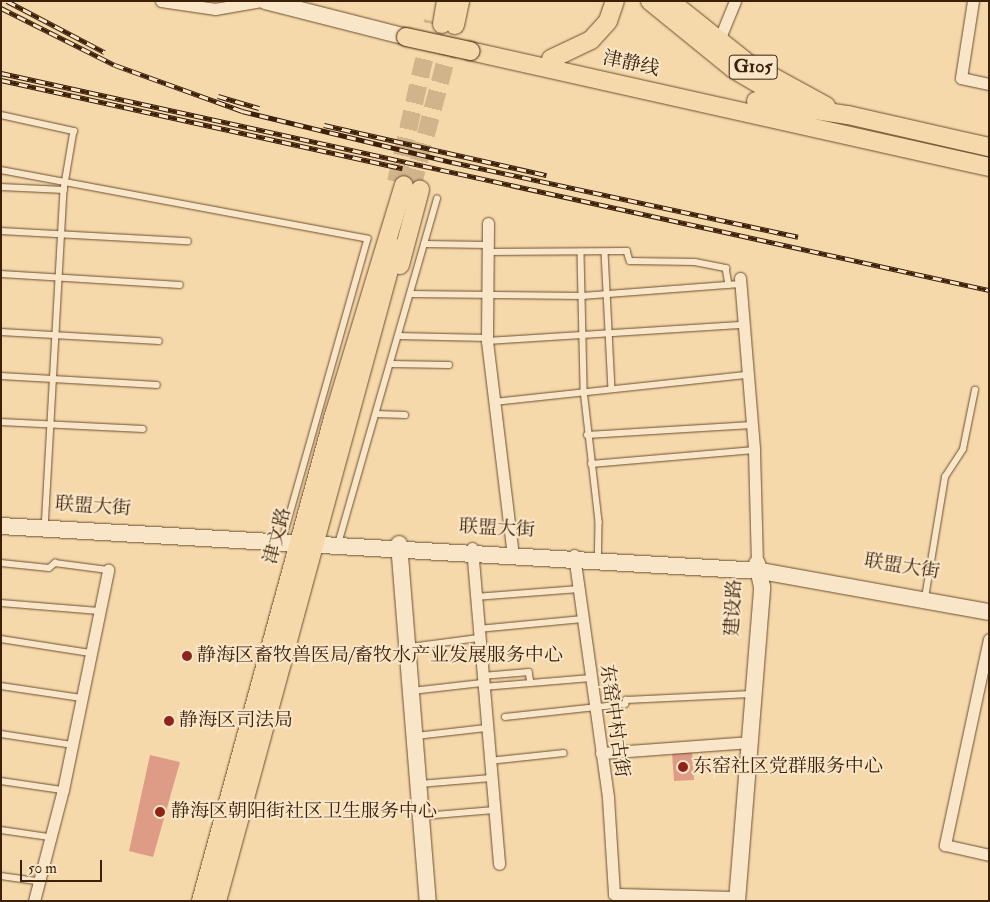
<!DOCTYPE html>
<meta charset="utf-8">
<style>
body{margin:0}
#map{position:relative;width:990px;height:902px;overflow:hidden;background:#f6d9aa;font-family:"IM FELL Double Pica","Noto Serif SC",serif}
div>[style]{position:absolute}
.building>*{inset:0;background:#de9b86}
.primary-tunnel>*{height:18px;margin-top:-9px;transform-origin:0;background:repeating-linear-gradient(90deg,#d1b48a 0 18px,transparent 0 27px)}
.roads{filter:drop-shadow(0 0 1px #6b4e32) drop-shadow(0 0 1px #6b4e32)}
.lane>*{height:5.5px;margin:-2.75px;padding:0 2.75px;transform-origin:2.75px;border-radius:2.75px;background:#f9e6c8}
.street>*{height:11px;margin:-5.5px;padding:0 5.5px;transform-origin:5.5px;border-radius:5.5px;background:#f9e6c8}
.secondary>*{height:16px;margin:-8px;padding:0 8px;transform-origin:8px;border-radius:8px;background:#f9e6c8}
.primary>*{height:18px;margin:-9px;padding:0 9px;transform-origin:9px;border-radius:9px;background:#f6d9aa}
.rail>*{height:5px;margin-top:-2.5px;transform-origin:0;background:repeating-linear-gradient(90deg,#f9e6c8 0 9px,#3d200a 0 18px);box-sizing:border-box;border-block:1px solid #3d200a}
.bridges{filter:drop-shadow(0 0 1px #3d200a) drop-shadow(0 0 1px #3d200a)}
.primary-bridge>*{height:18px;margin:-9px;padding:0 9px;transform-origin:9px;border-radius:9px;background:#f6d9aa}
.dots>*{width:14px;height:14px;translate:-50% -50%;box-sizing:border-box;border:2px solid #f9e6c8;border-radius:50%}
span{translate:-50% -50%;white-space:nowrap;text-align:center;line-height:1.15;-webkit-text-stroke:4px #f9e6c8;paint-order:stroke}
.shield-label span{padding:1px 4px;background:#f9e6c8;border:1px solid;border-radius:4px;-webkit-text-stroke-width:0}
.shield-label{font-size:18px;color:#3d200a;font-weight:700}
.street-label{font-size:19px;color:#3d200a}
.poi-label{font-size:19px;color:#3d200a}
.left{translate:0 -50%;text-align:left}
.frame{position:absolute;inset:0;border:2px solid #3d200a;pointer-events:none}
.scale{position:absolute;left:20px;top:860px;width:82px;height:22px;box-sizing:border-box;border:2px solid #3d200a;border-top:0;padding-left:6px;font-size:15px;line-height:18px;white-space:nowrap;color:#3d200a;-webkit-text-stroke:4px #f9e6c8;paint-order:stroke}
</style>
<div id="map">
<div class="building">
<div style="clip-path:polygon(692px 752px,694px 780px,674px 781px,672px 753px)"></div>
<div style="clip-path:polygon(150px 755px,180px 762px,153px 857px,129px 851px)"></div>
</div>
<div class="primary-tunnel">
<div style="left:396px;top:182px;width:165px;rotate:-77.1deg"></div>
<div style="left:412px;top:187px;width:168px;rotate:-75.1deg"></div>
</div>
<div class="roads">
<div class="lane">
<div style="left:1px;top:115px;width:75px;rotate:12.4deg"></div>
<div style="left:74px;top:131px;width:60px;rotate:99.6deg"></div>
<div style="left:64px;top:190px;width:337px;rotate:93.2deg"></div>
<div style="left:1px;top:170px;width:373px;rotate:10.6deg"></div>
<div style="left:368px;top:239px;width:313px;rotate:105.8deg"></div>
<div style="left:1px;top:187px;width:63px;rotate:2.7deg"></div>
<div style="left:1px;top:231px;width:187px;rotate:3.1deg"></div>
<div style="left:424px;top:244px;width:63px;rotate:0.9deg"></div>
<div style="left:486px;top:252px;width:141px;rotate:-0.4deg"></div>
<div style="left:627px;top:251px;width:10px;rotate:73deg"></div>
<div style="left:630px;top:261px;width:65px;rotate:0.9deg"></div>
<div style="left:695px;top:262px;width:32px;rotate:11deg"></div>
<div style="left:726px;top:268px;width:17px;rotate:80deg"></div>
<div style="left:605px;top:252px;width:136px;rotate:87.1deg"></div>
<div style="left:581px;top:253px;width:137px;rotate:88.7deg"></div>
<div style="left:584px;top:390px;width:133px;rotate:83.5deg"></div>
<div style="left:599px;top:522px;width:39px;rotate:91deg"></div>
<div style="left:1px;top:274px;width:179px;rotate:3.5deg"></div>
<div style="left:410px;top:294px;width:172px;rotate:0.7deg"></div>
<div style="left:582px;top:296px;width:158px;rotate:-4.3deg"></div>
<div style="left:1px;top:332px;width:158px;rotate:3.3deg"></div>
<div style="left:398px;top:336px;width:89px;rotate:1.3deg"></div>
<div style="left:487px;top:341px;width:257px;rotate:-3.6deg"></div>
<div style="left:391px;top:364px;width:58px;rotate:1deg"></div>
<div style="left:1px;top:376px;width:156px;rotate:3.3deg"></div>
<div style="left:494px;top:402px;width:255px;rotate:-6.1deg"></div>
<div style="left:376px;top:414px;width:29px;rotate:2deg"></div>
<div style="left:1px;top:422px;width:142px;rotate:2.8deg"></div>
<div style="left:587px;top:435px;width:165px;rotate:-3.5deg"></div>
<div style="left:591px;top:464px;width:164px;rotate:-4.9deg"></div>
<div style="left:338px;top:544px;width:359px;rotate:-74deg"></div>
<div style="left:1px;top:563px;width:48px;rotate:5.9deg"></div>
<div style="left:49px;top:568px;width:8px;rotate:-40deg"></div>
<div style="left:55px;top:563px;width:53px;rotate:7.5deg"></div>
<div style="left:475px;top:597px;width:104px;rotate:-4.4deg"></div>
<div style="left:925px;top:598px;width:123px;rotate:-80.6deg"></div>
<div style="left:945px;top:477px;width:33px;rotate:-57deg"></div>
<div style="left:963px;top:449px;width:60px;rotate:-78.5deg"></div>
<div style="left:1px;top:603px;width:98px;rotate:4.7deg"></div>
<div style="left:478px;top:629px;width:105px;rotate:-5.4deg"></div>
<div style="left:1px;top:639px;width:90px;rotate:8.9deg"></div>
<div style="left:410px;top:647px;width:69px;rotate:-7.5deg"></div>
<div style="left:482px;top:676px;width:47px;rotate:-4.9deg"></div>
<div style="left:529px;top:672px;width:11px;rotate:80deg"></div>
<div style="left:1px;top:686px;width:81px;rotate:8.5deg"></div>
<div style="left:483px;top:687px;width:108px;rotate:-4.8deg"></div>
<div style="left:412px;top:691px;width:70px;rotate:-6.5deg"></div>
<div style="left:505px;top:717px;width:121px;rotate:-6.2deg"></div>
<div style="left:625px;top:704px;width:4px;rotate:-76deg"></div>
<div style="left:626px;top:700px;width:125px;rotate:-2.7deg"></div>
<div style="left:1px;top:734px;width:73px;rotate:8.7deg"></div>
<div style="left:416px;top:736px;width:70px;rotate:-6.5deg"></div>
<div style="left:489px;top:761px;width:75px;rotate:-6.1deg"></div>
<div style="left:1px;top:781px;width:63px;rotate:8.3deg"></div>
<div style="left:420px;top:784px;width:71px;rotate:-4.8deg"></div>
<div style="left:423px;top:816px;width:71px;rotate:-4.8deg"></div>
<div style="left:1px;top:830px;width:49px;rotate:8.3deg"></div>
<div style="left:1px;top:876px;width:37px;rotate:8deg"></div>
</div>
<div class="street">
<div style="left:161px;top:1px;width:55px;rotate:8.4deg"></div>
<div style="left:215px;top:9px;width:48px;rotate:-9.7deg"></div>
<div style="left:973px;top:1px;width:78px;rotate:98.9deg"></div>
<div style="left:961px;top:78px;width:29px;rotate:12deg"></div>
<div style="left:717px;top:45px;width:48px;rotate:-67.8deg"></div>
<div style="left:488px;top:223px;width:118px;rotate:90.5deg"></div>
<div style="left:487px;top:341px;width:217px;rotate:83.1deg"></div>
<div style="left:740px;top:278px;width:173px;rotate:85.3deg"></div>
<div style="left:754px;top:450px;width:114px;rotate:88.5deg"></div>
<div style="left:472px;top:548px;width:317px;rotate:85.1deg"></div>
<div style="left:574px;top:555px;width:245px;rotate:82deg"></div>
<div style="left:608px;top:798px;width:96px;rotate:86.4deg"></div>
<div style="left:614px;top:894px;width:123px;rotate:1.4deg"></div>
<div style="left:989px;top:639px;width:211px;rotate:102.1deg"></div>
<div style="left:945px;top:845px;width:45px;rotate:12.8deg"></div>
<div style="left:601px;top:753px;width:150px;rotate:-4.2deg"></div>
<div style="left:34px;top:901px;width:115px;rotate:-75.4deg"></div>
<div style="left:63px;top:790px;width:225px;rotate:-78.4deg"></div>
</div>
<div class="secondary">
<div style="left:265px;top:1px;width:146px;rotate:14.3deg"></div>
<div style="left:1px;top:526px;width:761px;rotate:3.39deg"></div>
<div style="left:761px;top:571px;width:232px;rotate:10.2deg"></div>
<div style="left:399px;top:544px;width:358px;rotate:85.4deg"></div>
<div style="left:737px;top:901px;width:315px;rotate:-85.4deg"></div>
<div style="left:762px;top:587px;width:24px;rotate:-102deg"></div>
</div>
<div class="primary">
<div style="left:650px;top:1px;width:109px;rotate:39.1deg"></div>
<div style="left:735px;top:70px;width:66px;rotate:30.1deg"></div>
<div style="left:670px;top:1px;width:101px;rotate:38.6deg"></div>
<div style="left:749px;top:64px;width:88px;rotate:28.6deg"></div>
<div style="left:442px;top:24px;width:23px;rotate:-80deg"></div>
<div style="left:455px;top:25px;width:25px;rotate:-78deg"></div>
<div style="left:470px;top:51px;width:532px;rotate:12.6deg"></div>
<div style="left:551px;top:59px;width:44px;rotate:-25.4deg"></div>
<div style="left:591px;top:40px;width:25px;rotate:-48deg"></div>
<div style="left:608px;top:21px;width:21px;rotate:-71deg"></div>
<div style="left:756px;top:101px;width:93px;rotate:8.7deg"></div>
<div style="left:848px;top:115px;width:145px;rotate:12.8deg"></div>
<div style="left:400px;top:265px;width:78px;rotate:-75.1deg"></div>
<div style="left:201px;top:901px;width:504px;rotate:-74.7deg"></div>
<div style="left:334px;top:415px;width:240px;rotate:-73.1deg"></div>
<div style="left:217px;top:901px;width:677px;rotate:-74.75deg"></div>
</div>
</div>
<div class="rail">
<div style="left:7px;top:1px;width:110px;rotate:27.7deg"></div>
<div style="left:1px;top:8px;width:127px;rotate:26.6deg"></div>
<div style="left:115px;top:65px;width:135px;rotate:19.9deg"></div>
<div style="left:242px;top:111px;width:216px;rotate:13.7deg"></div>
<div style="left:452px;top:162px;width:354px;rotate:12.2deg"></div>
<div style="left:1px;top:73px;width:1012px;rotate:12.39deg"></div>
<div style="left:1px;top:80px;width:411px;rotate:12.4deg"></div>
<div style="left:218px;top:96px;width:43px;rotate:16.3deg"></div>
<div style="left:324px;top:125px;width:228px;rotate:12.7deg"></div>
</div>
<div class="bridges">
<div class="primary-bridge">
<div style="left:406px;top:37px;width:66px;rotate:12.3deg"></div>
</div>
</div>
<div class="dots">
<div style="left:187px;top:656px;background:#8f2418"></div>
<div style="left:169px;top:721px;background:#8f2418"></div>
<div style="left:683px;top:767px;background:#8f2418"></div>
<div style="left:160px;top:812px;background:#8f2418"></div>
</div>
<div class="shield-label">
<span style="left:753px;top:67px">G105</span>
</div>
<div class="street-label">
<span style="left:631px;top:64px;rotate:12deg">津静线</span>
<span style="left:93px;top:507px;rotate:4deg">联盟大街</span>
<span style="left:497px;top:529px;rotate:3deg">联盟大街</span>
<span style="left:278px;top:536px;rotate:-75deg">津文路</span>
<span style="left:902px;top:567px;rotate:9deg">联盟大街</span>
<span style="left:734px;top:608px;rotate:-87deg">建设路</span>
<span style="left:614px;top:721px;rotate:82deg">东窑中村古街</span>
</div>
<div class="poi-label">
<span class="left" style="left:197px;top:656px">静海区畜牧兽医局/畜牧水产业发展服务中心</span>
<span class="left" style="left:179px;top:721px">静海区司法局</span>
<span class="left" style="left:693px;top:767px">东窑社区党群服务中心</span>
<span class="left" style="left:171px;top:812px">静海区朝阳街社区卫生服务中心</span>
</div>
<div class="frame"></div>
<div class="scale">50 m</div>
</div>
